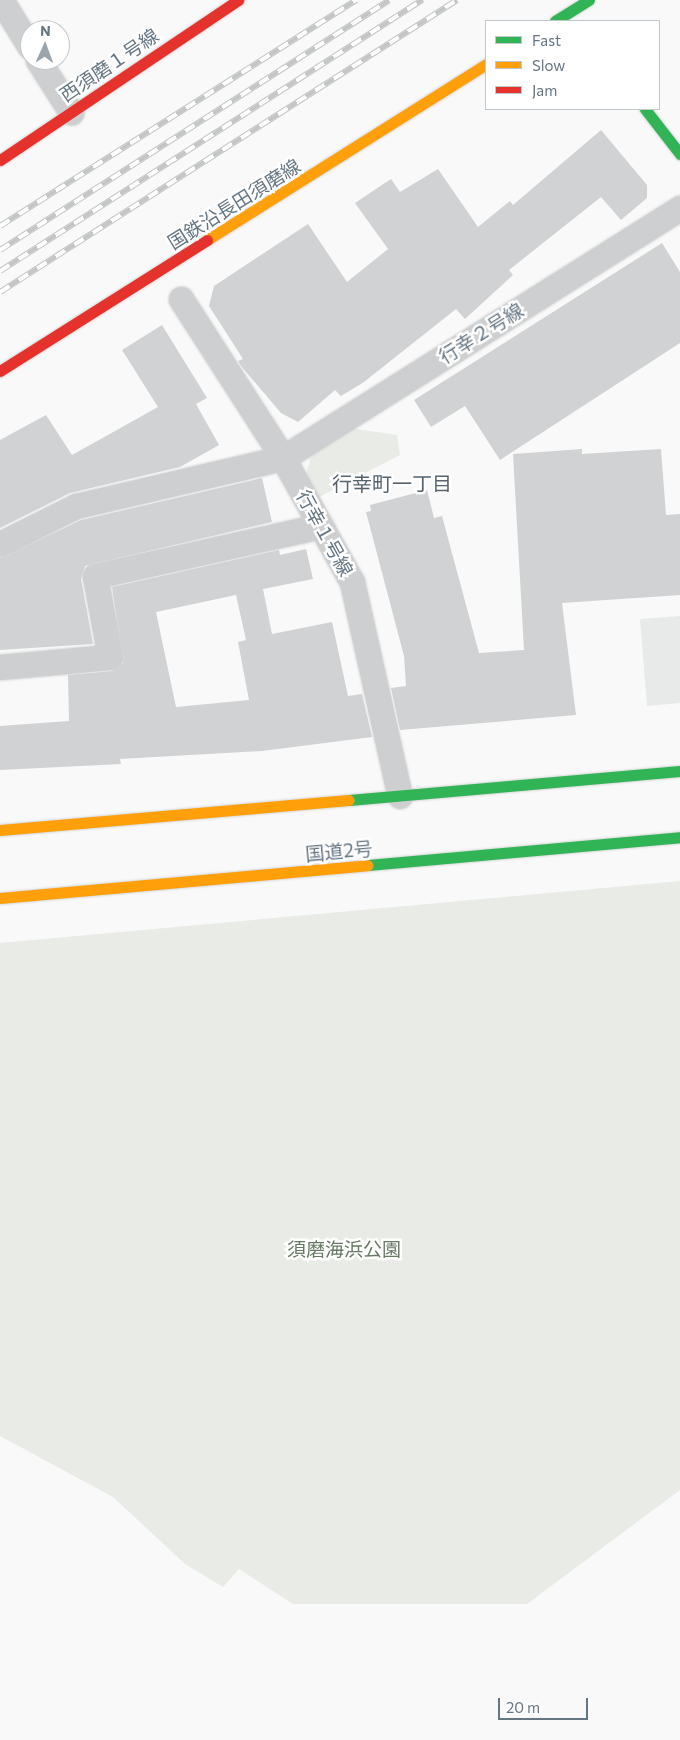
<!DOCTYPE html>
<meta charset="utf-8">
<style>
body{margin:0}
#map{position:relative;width:680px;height:1740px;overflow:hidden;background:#f9f9f9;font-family:Commissioner,"Noto Sans JP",sans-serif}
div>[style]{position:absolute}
.built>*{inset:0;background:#e8e9e9}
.green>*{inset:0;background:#e8ebe6}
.building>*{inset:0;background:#d0d2d3}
.roads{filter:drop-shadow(0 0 1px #d5d6d7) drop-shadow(0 0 1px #d5d6d7)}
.street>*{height:25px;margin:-12.5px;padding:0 12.5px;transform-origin:12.5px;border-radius:12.5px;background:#cecfd0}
.fast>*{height:11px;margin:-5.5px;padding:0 5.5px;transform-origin:5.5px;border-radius:5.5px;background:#30b455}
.slow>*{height:11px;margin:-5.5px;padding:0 5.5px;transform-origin:5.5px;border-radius:5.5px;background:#ff9f0a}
.jam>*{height:11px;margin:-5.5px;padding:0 5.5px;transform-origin:5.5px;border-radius:5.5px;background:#e5322d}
.rail>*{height:5.5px;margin-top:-2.75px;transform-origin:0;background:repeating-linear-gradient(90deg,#fff 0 11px,#c3c5c6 0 22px);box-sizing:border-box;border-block:1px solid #c3c5c6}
.bridges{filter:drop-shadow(0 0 1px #d5d6d7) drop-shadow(0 0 1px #d5d6d7)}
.fast-bridge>*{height:11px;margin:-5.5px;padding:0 5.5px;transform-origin:5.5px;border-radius:5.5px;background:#30b455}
span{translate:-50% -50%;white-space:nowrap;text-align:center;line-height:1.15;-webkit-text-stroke:5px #fff;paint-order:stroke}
.street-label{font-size:19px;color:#657683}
.park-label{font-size:19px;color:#687a64}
.neighbourhood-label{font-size:20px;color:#57646e}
.legend{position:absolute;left:485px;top:20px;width:175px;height:90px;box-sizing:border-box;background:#fff;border:1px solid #c1c8cd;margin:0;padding:6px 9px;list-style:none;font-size:15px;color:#657683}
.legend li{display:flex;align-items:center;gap:10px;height:25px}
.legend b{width:25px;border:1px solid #c1c8cd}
.north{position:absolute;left:20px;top:20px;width:50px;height:50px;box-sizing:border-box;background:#fff;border:1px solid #c1c8cd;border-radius:50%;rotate:2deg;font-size:14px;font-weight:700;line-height:20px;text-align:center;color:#657683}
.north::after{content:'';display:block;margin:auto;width:18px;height:22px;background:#99a4ac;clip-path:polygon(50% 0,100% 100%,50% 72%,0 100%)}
.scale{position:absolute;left:498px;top:1698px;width:90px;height:22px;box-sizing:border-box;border:2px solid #657683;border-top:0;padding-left:6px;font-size:15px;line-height:18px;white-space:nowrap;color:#657683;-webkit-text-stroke:4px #fff;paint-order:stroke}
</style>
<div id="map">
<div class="built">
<div style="clip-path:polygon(680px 616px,680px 703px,647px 706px,640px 619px)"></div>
</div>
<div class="green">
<div style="clip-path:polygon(349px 428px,397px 435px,400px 455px,319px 497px,306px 474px,313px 450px)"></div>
<div style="clip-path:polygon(680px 881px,680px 1490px,527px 1604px,293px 1604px,239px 1569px,223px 1587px,185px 1564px,113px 1497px,0 1436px,0 943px)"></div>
</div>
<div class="building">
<div style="clip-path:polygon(601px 130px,647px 185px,647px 198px,621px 220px,601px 197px,509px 270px,513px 275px,465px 319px,456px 309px,364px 382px,341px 396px,335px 390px,298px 422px,281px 413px,241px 366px,238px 361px,243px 359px,209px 306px,214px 286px,308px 224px,347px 282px,388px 249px,355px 203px,391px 179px,400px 192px,438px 169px,478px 227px,510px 201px,513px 205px)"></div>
<div style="clip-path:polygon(662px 243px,680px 272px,680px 343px,500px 460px,465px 406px,431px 427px,414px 400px)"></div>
<div style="clip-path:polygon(162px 325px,207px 398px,196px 404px,219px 445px,180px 467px,70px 493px,0 528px,0 440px,46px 415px,72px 455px,158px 407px,122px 350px)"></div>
<div style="clip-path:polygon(582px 449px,582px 454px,661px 449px,666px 515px,680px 514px,680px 595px,562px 603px,576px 715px,400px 730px,391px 688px,406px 686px,404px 656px,366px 512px,371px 511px,370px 505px,427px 490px,434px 518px,442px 516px,479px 653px,524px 650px,513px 454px)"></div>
<div style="clip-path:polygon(262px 478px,272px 522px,85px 566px,81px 579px,93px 644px,0 650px,0 558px,81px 520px)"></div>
<div style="clip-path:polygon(evenodd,306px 549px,313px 579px,263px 589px,272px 634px,332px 622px,348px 696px,362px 694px,372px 737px,262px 751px,120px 759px,121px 764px,0 770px,0 726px,69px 721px,68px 675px,112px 671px,123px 663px,112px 587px,279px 550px,280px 555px,306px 549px,236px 595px,246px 640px,238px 642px,249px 700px,176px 707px,156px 612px,236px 595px)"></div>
</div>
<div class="roads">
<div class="street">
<div style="left:1px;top:0;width:55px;rotate:58.3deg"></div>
<div style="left:38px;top:60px;width:62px;rotate:57.6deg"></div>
<div style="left:181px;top:299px;width:189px;rotate:57.3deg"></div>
<div style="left:283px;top:458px;width:142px;rotate:60.9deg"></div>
<div style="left:352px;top:582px;width:219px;rotate:77.4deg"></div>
<div style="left:0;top:544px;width:85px;rotate:-26.6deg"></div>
<div style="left:76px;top:506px;width:212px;rotate:-13.1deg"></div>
<div style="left:283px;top:458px;width:469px;rotate:-32.2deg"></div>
<div style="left:0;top:667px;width:110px;rotate:-5.2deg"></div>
<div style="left:110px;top:657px;width:82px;rotate:-100.5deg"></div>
<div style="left:95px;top:576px;width:231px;rotate:-12.5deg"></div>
</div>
<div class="fast">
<div style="left:645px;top:109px;width:57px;rotate:52.1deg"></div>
<div style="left:349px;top:800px;width:332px;rotate:-5deg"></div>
<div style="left:368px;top:865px;width:313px;rotate:-5.1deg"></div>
</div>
<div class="slow">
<div style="left:207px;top:240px;width:330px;rotate:-32.2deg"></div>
<div style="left:0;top:830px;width:350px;rotate:-4.9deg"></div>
<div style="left:0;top:898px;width:369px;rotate:-5.1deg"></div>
</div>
<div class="jam">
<div style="left:0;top:160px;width:287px;rotate:-33.9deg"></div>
<div style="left:0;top:371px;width:245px;rotate:-32.3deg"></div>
</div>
</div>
<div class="rail">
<div style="left:0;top:226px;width:422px;rotate:-32.4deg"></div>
<div style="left:0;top:250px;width:462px;rotate:-32.7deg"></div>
<div style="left:0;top:271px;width:502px;rotate:-32.71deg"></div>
<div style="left:0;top:292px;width:542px;rotate:-32.58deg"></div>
</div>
<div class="bridges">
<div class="fast-bridge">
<div style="left:555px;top:21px;width:40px;rotate:-32deg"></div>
</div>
</div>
<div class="street-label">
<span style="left:109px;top:65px;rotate:-34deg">西須磨１号線</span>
<span style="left:234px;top:204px;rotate:-32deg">国鉄沿長田須磨線</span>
<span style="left:481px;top:333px;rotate:-32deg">行幸２号線</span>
<span style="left:325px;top:533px;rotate:61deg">行幸１号線</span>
<span style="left:339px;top:851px;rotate:-5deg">国道2号</span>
</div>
<div class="park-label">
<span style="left:344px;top:1249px">須磨海浜公園</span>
</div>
<div class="neighbourhood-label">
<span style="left:392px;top:483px">行幸町一丁目</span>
</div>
<ul class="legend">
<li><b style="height:6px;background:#30b455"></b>Fast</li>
<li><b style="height:6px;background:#ff9f0a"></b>Slow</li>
<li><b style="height:6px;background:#e5322d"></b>Jam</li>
</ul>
<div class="north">N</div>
<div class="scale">20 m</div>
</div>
